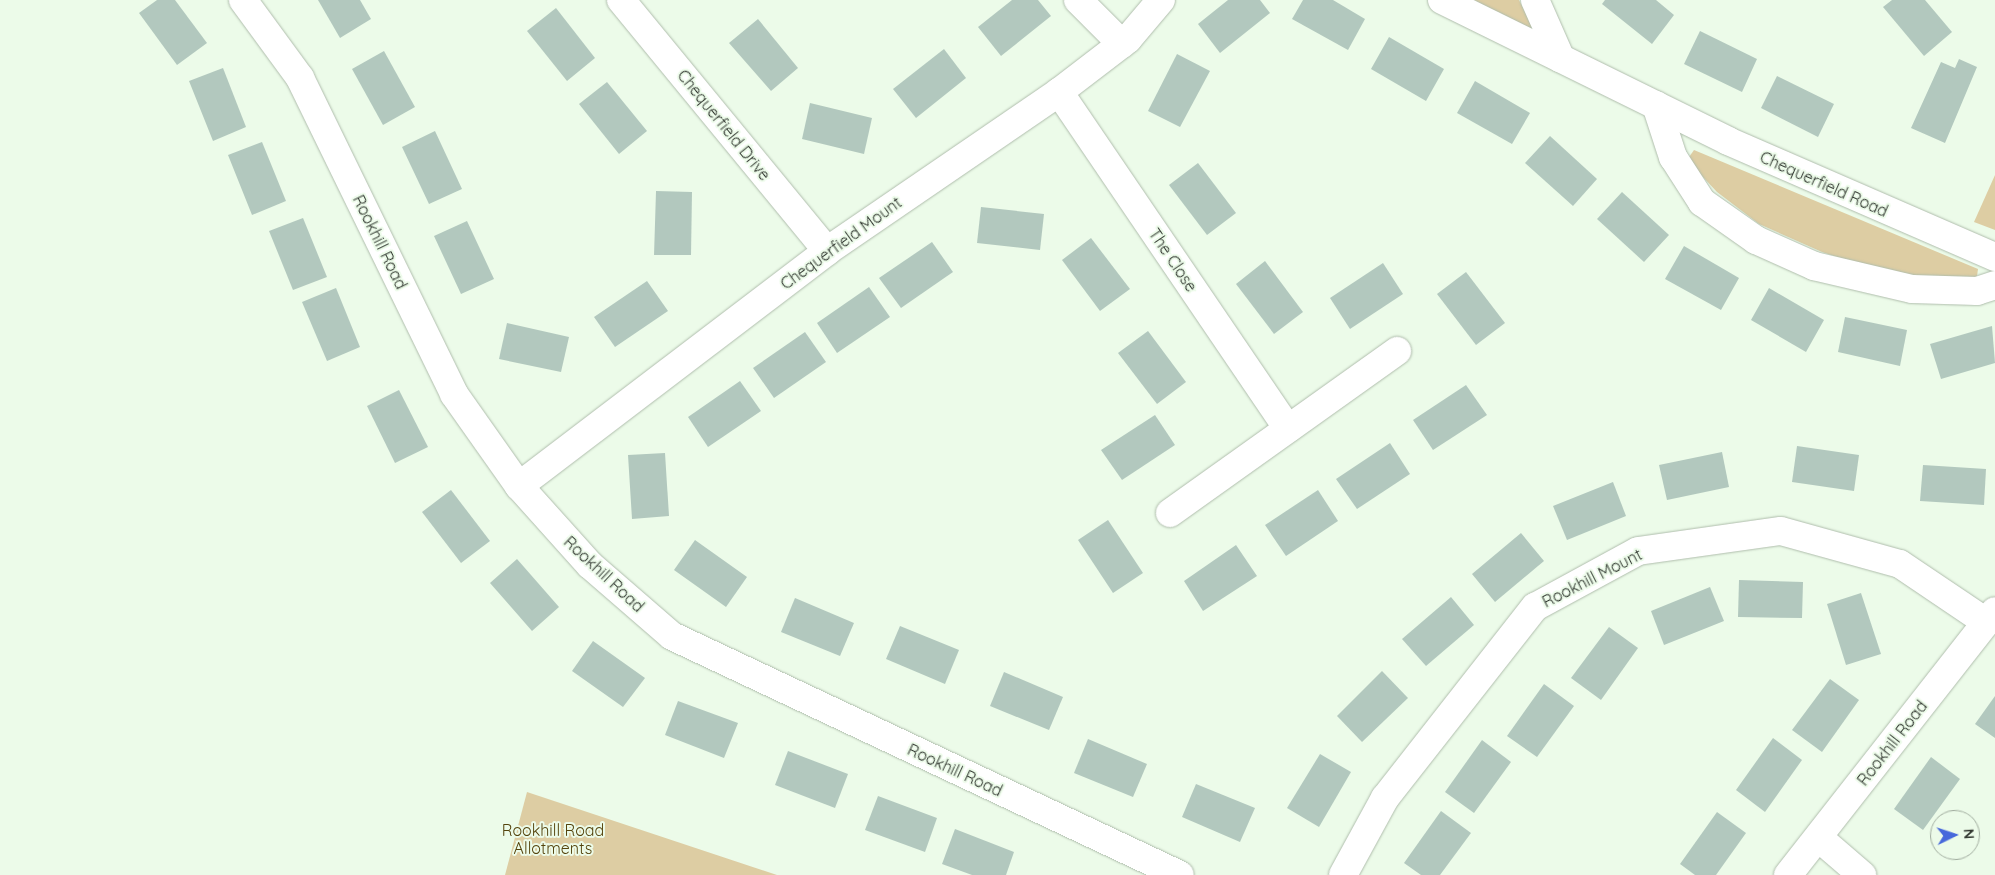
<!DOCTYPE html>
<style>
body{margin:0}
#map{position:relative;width:1995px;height:875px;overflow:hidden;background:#ecfbe9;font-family:Quicksand,sans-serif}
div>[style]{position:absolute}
.green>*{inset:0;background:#ddcda3}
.building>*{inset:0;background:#b2c8be}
.roads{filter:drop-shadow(0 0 1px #afbdac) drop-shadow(0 0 1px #afbdac)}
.minor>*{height:28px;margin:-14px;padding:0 14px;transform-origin:14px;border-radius:14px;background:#fff}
span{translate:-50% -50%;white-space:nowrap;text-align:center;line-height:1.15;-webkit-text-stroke:4px #ecfbe9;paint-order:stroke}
.street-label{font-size:16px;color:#313730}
.park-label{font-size:16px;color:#54430c}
.north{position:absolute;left:1930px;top:810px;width:50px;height:50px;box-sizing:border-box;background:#ecfbe9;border:1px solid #a1ad9f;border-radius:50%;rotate:86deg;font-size:14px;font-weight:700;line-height:20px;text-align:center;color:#313730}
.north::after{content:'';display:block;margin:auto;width:18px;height:22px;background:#4668db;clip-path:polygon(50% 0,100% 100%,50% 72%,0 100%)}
</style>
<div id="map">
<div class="green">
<div style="clip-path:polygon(1474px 0,1519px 0,1538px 36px)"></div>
<div style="clip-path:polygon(1694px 150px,1978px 269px,1977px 276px,1969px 281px,1911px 282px,1822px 252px,1759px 224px,1717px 192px,1687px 160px)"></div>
<div style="clip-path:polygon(1995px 175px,1995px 230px,1974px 222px)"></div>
<div style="clip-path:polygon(527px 792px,777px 875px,505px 875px)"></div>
</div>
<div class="building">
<div style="clip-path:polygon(157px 0,175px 0,207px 43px,177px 65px,139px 13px)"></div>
<div style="clip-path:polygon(318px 0,360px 0,371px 19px,340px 38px)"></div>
<div style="clip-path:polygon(1012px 0,1038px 0,1051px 16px,1001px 56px,978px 27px)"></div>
<div style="clip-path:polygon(1228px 0,1260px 0,1270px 13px,1220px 53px,1198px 24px)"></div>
<div style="clip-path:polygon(1303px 0,1333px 0,1365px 19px,1348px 50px,1292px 19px)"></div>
<div style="clip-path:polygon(1605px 0,1656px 0,1674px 15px,1652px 44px,1602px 4px)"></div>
<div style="clip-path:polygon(1892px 0,1925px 0,1952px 32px,1924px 56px,1883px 7px)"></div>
<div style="clip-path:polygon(556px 8px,595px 58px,567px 81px,527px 31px)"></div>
<div style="clip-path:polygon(758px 19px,798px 68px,771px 91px,729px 43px)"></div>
<div style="clip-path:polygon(1700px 31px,1757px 59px,1742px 92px,1684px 64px)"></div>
<div style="clip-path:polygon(1389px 37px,1444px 69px,1426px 101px,1371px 69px)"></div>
<div style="clip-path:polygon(944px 49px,966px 78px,916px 118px,893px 89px)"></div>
<div style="clip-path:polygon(384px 51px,415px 107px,383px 125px,352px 69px)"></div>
<div style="clip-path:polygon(1177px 54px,1210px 71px,1180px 127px,1148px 111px)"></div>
<div style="clip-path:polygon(1959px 59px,1977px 67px,1945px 143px,1911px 128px,1941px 62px,1955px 68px)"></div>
<div style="clip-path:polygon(223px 68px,246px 127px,213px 141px,189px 81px)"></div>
<div style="clip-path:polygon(1777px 76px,1834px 104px,1818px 137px,1761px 108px)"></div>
<div style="clip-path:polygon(1475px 81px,1530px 113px,1512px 144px,1457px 113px)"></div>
<div style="clip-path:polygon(607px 82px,647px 131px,619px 154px,579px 104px)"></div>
<div style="clip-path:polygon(810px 103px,872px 118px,864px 154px,802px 139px)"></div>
<div style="clip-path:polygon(435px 131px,462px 189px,429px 204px,402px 147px)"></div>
<div style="clip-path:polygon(1550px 136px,1597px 179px,1573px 206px,1525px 163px)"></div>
<div style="clip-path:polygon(262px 142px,286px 201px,252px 215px,228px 155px)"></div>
<div style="clip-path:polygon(1198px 163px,1236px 213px,1207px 235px,1169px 185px)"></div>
<div style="clip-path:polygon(656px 191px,692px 192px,691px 255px,654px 255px)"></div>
<div style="clip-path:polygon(1622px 192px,1669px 235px,1644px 262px,1597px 219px)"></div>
<div style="clip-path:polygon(981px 207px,1044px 214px,1040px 250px,977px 243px)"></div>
<div style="clip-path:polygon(303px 218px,327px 277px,293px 290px,269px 231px)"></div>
<div style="clip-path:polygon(467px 221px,494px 279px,461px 294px,434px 236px)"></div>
<div style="clip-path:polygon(1091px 238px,1130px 289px,1100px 311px,1062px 260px)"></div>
<div style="clip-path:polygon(932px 242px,953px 272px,901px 308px,879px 278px)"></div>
<div style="clip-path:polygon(1684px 246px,1739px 278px,1721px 310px,1665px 279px)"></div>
<div style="clip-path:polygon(1265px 261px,1303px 312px,1274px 334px,1236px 284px)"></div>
<div style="clip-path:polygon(1383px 263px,1403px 294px,1350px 329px,1330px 298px)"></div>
<div style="clip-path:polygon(1466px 272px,1505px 323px,1476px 345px,1437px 294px)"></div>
<div style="clip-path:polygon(647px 281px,668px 311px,615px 347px,594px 317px)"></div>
<div style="clip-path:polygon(869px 287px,890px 317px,837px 353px,817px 323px)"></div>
<div style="clip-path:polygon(336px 288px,360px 347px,327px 361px,302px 302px)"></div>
<div style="clip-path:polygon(1769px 288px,1824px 320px,1806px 352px,1751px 320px)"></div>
<div style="clip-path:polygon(1845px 317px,1907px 330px,1900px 366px,1838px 352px)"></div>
<div style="clip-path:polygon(507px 323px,569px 337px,561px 372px,499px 359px)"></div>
<div style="clip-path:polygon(1992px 326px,1995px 363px,1941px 379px,1930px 344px)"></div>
<div style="clip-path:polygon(1148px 331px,1186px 382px,1157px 404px,1118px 353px)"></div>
<div style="clip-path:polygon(805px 332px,826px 362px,774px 398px,753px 368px)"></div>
<div style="clip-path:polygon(740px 381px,761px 411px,708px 447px,688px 417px)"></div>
<div style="clip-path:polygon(1466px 385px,1487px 415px,1433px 450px,1413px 420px)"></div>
<div style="clip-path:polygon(399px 390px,428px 447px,395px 463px,367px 406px)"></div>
<div style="clip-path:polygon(1155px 415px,1175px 445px,1122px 480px,1101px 450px)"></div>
<div style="clip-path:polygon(1390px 443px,1410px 474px,1357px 509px,1336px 479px)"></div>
<div style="clip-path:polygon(1797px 446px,1859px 455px,1854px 491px,1792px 482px)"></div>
<div style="clip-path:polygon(1722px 452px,1729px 487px,1667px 500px,1659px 465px)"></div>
<div style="clip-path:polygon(665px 453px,669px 516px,632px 519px,628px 455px)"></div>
<div style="clip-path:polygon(1923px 465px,1986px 469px,1984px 505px,1920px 501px)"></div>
<div style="clip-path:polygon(1613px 482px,1626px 516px,1567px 540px,1553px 506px)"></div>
<div style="clip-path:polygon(451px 490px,490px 541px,461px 563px,422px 512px)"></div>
<div style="clip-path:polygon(1318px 490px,1338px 521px,1286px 556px,1265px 525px)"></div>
<div style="clip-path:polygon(1108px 520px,1143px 573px,1113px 593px,1078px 540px)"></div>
<div style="clip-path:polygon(1521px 533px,1544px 561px,1495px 602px,1472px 574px)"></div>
<div style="clip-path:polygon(695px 540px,747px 577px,726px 607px,674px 570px)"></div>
<div style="clip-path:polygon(1236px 545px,1257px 576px,1203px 611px,1184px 581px)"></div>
<div style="clip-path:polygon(517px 559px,559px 607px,532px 631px,490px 583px)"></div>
<div style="clip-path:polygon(1739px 580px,1803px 582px,1802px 618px,1738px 617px)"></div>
<div style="clip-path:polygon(1710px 587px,1724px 621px,1664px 645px,1651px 611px)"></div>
<div style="clip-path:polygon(1861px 593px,1881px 654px,1846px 665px,1827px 604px)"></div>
<div style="clip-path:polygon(1451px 597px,1474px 625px,1426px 666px,1402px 639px)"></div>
<div style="clip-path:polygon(795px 598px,854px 623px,840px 656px,781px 632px)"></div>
<div style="clip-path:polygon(900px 626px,959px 650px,945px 684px,886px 659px)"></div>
<div style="clip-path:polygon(1609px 627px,1638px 648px,1601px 700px,1571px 678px)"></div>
<div style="clip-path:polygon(593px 641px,645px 678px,623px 707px,572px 671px)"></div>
<div style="clip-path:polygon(1382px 671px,1408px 698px,1362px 742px,1337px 716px)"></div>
<div style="clip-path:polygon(1004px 672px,1063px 697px,1049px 730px,990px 706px)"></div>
<div style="clip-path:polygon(1830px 679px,1859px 700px,1822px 752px,1792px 730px)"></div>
<div style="clip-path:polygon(1544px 684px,1574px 706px,1537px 757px,1507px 736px)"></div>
<div style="clip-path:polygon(1995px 696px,1995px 738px,1975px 724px)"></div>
<div style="clip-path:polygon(678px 701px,738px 723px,724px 758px,665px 735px)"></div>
<div style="clip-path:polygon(1773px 738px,1802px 760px,1765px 812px,1736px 790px)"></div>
<div style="clip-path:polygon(1088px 739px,1147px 764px,1133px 797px,1074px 773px)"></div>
<div style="clip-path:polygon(1482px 740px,1511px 762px,1474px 813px,1445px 792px)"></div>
<div style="clip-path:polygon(788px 751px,848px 774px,835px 808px,775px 785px)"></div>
<div style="clip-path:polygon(1320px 754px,1351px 772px,1319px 827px,1287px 808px)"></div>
<div style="clip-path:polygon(1931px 757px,1960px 779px,1923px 830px,1894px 809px)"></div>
<div style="clip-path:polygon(1196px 784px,1255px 808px,1240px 842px,1182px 817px)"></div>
<div style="clip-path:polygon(878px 796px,937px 818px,925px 852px,865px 830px)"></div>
<div style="clip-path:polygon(1441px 811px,1471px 833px,1440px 875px,1421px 875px,1404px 863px)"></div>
<div style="clip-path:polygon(1717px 812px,1746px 833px,1716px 875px,1695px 875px,1680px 864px)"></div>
<div style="clip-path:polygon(955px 829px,1014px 852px,1006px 875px,972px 875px,942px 864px)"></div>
</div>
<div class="roads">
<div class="minor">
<div style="left:243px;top:0;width:97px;rotate:53.8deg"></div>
<div style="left:300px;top:78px;width:352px;rotate:64deg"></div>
<div style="left:454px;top:394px;width:113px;rotate:54.8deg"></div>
<div style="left:519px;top:486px;width:106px;rotate:48.1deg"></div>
<div style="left:590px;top:565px;width:108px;rotate:40.9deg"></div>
<div style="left:672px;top:636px;width:561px;rotate:25.2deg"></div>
<div style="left:621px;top:0;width:325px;rotate:50.6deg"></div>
<div style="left:1078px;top:0;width:62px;rotate:45deg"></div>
<div style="left:1442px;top:0;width:319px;rotate:26.2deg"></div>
<div style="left:1728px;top:141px;width:291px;rotate:23.5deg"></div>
<div style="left:1535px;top:0;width:64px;rotate:66.2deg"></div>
<div style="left:1059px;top:92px;width:407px;rotate:55.8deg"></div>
<div style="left:1656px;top:105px;width:55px;rotate:71.9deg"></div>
<div style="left:1673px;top:157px;width:54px;rotate:57.2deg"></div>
<div style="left:1702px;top:202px;width:66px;rotate:35.1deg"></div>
<div style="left:1756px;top:240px;width:64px;rotate:24.1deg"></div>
<div style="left:1814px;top:266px;width:101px;rotate:13.2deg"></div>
<div style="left:1912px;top:289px;width:65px;rotate:1.8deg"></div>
<div style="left:1977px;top:291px;width:19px;rotate:-18deg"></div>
<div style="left:519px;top:486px;width:387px;rotate:-37.3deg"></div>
<div style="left:827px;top:251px;width:281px;rotate:-34.4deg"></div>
<div style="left:1059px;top:92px;width:87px;rotate:-37.5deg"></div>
<div style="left:1128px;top:39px;width:51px;rotate:-49.8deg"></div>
<div style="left:1170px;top:513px;width:279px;rotate:-35.5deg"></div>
<div style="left:1819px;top:838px;width:57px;rotate:40.7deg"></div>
<div style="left:1343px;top:875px;width:88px;rotate:-61.4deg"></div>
<div style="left:1385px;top:798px;width:243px;rotate:-51.9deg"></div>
<div style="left:1535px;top:607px;width:117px;rotate:-28.5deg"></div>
<div style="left:1638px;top:551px;width:144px;rotate:-8deg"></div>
<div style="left:1781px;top:531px;width:123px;rotate:15.5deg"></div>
<div style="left:1900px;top:564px;width:104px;rotate:34deg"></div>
<div style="left:1788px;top:875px;width:335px;rotate:-51.9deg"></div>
</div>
</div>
<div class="street-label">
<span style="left:724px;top:125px;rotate:51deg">Chequerfield Drive</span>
<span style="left:1824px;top:184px;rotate:24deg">Chequerfield Road</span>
<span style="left:380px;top:242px;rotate:64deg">Rookhill Road</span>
<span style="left:841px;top:243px;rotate:-36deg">Chequerfield Mount</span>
<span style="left:1173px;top:260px;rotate:56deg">The Close</span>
<span style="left:604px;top:574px;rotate:43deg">Rookhill Road</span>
<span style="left:1592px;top:578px;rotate:-27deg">Rookhill Mount</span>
<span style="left:1892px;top:743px;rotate:-52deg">Rookhill Road</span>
<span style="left:955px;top:770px;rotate:25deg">Rookhill Road</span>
</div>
<div class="park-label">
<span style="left:553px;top:839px">Rookhill Road<br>Allotments</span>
</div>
<div class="north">N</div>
</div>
